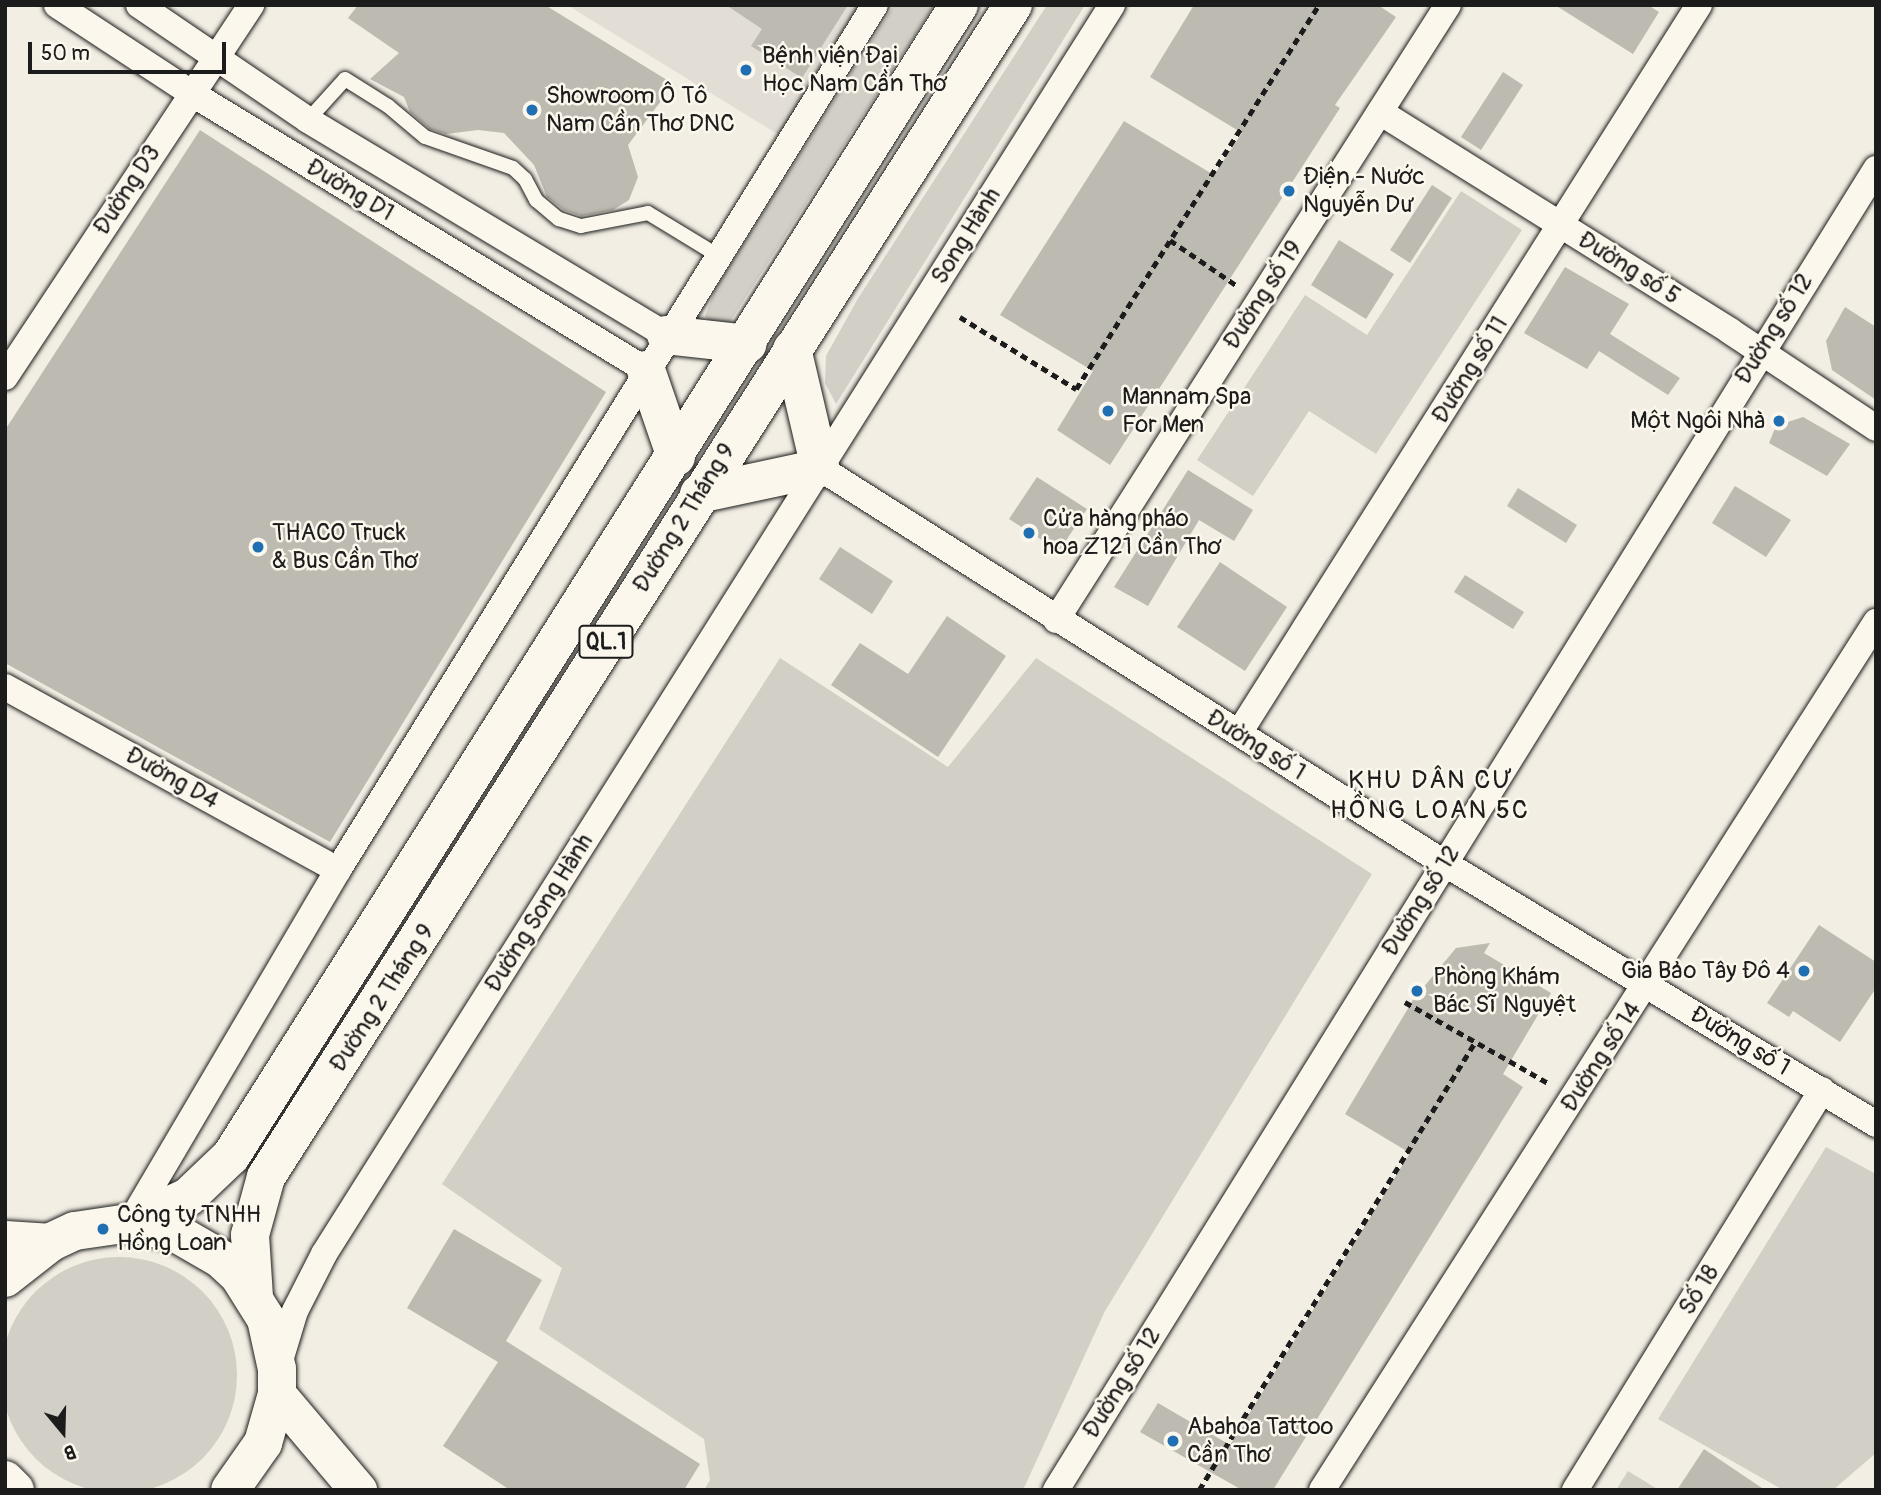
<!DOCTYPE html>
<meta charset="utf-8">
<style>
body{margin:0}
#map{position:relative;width:1881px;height:1495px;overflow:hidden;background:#f2eee4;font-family:Pangolin,sans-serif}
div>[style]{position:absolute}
.built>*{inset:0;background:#e2ded5}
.green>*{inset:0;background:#d2cfc6}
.round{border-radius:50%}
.building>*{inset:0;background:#bdbab1}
.path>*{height:4.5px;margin-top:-2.25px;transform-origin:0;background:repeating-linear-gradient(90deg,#1c1c1c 0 7px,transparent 0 12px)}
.roads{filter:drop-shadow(0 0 2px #1c1c1c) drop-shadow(0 0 2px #1c1c1c)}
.lane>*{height:14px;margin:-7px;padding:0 7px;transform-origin:7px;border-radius:7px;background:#fbf7ec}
.street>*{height:26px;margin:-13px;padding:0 13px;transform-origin:13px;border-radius:13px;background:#fbf7ec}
.secondary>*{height:37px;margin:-18.5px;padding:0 18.5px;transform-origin:18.5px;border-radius:18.5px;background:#fbf7ec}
.highway>*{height:38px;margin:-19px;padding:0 19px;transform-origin:19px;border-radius:19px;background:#fbf7ec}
.dots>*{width:19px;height:19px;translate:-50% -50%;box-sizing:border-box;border:4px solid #fbf7ec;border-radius:50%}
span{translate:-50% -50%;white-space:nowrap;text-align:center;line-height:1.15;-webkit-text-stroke:5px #fbf7ec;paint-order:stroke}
.shield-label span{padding:2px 5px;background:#fbf7ec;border:2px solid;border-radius:5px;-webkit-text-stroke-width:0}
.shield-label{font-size:23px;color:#1c1c1c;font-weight:700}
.poi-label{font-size:24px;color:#1c1c1c}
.left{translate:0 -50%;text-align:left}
.right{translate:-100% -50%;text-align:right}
.street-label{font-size:24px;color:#1c1c1c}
.neighbourhood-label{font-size:26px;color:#1c1c1c;letter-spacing:2px}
.frame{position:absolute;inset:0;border:7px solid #1c1c1c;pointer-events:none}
.north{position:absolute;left:28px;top:1397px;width:70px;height:70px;-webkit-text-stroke:5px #fbf7ec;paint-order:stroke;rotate:161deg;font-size:19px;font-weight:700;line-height:28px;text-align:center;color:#1c1c1c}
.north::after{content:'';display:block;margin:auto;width:24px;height:32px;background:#1c1c1c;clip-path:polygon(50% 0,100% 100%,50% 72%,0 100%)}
.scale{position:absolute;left:28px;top:42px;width:198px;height:32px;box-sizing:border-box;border:4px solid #1c1c1c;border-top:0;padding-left:9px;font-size:21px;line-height:24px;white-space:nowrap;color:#1c1c1c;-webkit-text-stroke:5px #fbf7ec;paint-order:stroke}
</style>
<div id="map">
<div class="built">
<div style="clip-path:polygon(567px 5px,861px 5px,779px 135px)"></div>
</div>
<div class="green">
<div style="clip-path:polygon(894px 5px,934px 5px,728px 325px,712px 324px,705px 316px,715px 290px)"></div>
<div style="clip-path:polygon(1047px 5px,1085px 5px,836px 404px,825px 383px,826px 356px,857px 300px)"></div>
<div style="clip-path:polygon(1461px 191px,1522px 230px,1376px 454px,1309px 411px,1253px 496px,1197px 460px,1305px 295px,1367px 335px)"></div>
<div style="clip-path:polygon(780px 658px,948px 767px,1036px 658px,1372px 874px,1105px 1311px,1023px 1490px,704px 1490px,710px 1480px,704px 1439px,539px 1329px,562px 1268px,442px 1184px)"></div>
<div style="clip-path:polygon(1826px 1147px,1876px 1174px,1876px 1453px,1833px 1490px,1783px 1490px,1658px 1419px)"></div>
<div class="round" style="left:1px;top:1257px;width:236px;height:236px"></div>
<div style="clip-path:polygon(1628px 1471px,1659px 1490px,1616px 1490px)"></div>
</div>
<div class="building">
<div style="clip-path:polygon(358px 5px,545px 5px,667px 80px,661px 101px,628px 145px,638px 177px,629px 200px,613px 210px,582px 216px,564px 210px,547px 197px,534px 165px,504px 133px,478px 130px,446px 134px,430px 129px,410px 112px,404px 97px,370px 79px,399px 53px,348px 18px)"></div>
<div style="clip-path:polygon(726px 5px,848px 5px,802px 78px,751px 46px,762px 29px)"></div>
<div style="clip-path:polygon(1194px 5px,1378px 5px,1396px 17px,1335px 105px,1340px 108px,1110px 465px,1057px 430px,1093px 371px,1000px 315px,1124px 121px,1214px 175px,1242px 133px,1150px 77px)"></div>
<div style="clip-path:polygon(1555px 5px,1648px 5px,1659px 12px,1633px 54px)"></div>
<div style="clip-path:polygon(1503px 72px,1523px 85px,1481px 150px,1461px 137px)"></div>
<div style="clip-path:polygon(200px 130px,606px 392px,330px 842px,5px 663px,5px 430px)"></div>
<div style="clip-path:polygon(1432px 185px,1452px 198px,1410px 263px,1390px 250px)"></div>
<div style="clip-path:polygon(1339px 240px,1394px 274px,1366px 319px,1311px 285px)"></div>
<div style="clip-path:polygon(1565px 267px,1629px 304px,1610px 334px,1680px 378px,1668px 395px,1599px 351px,1587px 369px,1524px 333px)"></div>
<div style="clip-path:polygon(1845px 307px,1876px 327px,1876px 400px,1832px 370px,1826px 341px)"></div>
<div style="clip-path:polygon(1803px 417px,1850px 444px,1827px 476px,1769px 443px,1776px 426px)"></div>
<div style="clip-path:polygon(1188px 470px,1253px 510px,1234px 541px,1199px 520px,1148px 606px,1114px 587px)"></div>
<div style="clip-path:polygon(1037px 477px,1087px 509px,1059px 551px,1009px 519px)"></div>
<div style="clip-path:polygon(1735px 486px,1791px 520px,1766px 557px,1712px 523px)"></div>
<div style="clip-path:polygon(1518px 488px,1577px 525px,1566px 543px,1507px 506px)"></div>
<div style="clip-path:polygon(840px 547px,893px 581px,872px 614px,819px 579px)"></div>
<div style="clip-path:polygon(1220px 562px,1287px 607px,1245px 671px,1177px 627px)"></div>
<div style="clip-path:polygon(1465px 575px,1524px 612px,1513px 629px,1454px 592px)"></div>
<div style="clip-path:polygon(947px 616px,1006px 656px,938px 757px,831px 685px,860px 643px,908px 674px)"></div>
<div style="clip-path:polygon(1819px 925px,1876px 962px,1876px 988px,1840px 1042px,1793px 1011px,1789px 1017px,1767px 1003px)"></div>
<div style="clip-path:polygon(1490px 943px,1484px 953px,1551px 993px,1503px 1074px,1523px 1087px,1273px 1490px,1242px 1490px,1140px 1432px,1158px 1403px,1230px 1445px,1410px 1153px,1345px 1114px,1413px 1000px,1456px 948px)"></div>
<div style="clip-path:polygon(454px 1229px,542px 1280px,506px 1341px,700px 1464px,684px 1490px,510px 1490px,443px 1446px,498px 1362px,407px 1308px)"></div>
<div style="clip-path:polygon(1704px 1449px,1765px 1490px,1677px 1490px)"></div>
</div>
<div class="path">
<div style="left:1170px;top:240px;width:83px;rotate:34.3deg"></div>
<div style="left:960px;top:317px;width:137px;rotate:31.8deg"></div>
<div style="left:1076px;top:389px;width:454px;rotate:-57.7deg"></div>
<div style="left:1405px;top:1002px;width:167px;rotate:29.5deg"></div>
<div style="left:1199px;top:1490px;width:526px;rotate:-58.36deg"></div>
</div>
<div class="roads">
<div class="lane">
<div style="left:308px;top:120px;width:55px;rotate:-47.9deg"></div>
<div style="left:345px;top:79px;width:51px;rotate:32.1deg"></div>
<div style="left:388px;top:106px;width:48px;rotate:40deg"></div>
<div style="left:425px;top:137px;width:93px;rotate:19.4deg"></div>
<div style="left:513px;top:168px;width:16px;rotate:43deg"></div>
<div style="left:525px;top:179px;width:24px;rotate:62deg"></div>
<div style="left:536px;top:200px;width:30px;rotate:40deg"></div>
<div style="left:559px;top:219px;width:23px;rotate:18deg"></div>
<div style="left:581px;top:226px;width:68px;rotate:-11deg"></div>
<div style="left:648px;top:213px;width:81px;rotate:31.3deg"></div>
</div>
<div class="street">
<div style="left:57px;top:5px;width:160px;rotate:33.3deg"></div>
<div style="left:191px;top:93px;width:533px;rotate:31.33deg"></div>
<div style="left:139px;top:5px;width:204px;rotate:34.2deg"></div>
<div style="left:308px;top:120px;width:418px;rotate:31deg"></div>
<div style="left:1380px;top:112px;width:413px;rotate:32deg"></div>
<div style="left:1730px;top:331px;width:175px;rotate:33.6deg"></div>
<div style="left:5px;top:377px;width:446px;rotate:-56.5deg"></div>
<div style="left:820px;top:468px;width:739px;rotate:32.33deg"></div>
<div style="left:1444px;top:863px;width:505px;rotate:31.14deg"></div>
<div style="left:1056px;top:620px;width:729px;rotate:-57.49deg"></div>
<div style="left:5px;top:687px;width:380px;rotate:28.8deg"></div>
<div style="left:1239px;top:733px;width:861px;rotate:-57.71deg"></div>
<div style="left:130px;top:1223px;width:410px;rotate:-59.5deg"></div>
<div style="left:338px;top:870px;width:1018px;rotate:-58.17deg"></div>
<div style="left:279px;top:1364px;width:55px;rotate:-73.2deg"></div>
<div style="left:295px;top:1311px;width:64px;rotate:-63deg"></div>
<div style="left:324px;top:1254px;width:1477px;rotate:-57.75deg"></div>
<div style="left:1056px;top:1490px;width:1555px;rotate:-58.17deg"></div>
<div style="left:1322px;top:1490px;width:1030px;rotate:-57.45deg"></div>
<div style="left:1575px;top:1490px;width:470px;rotate:-58.3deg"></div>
</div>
<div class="secondary">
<div style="left:5px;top:1239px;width:46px;rotate:3.7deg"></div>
<div style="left:277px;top:1394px;width:126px;rotate:49.8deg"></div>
</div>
<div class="highway">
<div style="left:666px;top:335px;width:82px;rotate:6.3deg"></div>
<div style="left:646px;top:370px;width:92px;rotate:71deg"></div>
<div style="left:699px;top:494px;width:124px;rotate:-12.1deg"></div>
<div style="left:820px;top:468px;width:122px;rotate:-103.2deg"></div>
<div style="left:130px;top:1223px;width:64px;rotate:-24.1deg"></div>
<div style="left:188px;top:1197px;width:59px;rotate:-43.6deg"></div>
<div style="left:231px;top:1156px;width:1362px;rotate:-57.69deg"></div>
<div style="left:5px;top:1278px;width:58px;rotate:-38deg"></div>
<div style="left:51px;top:1242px;width:26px;rotate:-25deg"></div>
<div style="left:75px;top:1231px;width:56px;rotate:-8.3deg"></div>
<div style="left:130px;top:1223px;width:47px;rotate:12.3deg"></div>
<div style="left:176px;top:1233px;width:52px;rotate:30deg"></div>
<div style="left:221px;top:1259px;width:25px;rotate:43deg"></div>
<div style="left:239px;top:1276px;width:51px;rotate:57.9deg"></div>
<div style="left:266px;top:1319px;width:51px;rotate:77.6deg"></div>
<div style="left:277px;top:1369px;width:25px;rotate:90deg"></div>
<div style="left:277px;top:1394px;width:51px;rotate:105.9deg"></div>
<div style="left:263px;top:1443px;width:57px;rotate:125.1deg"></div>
<div style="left:254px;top:1297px;width:62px;rotate:-93.7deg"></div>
<div style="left:250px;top:1235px;width:60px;rotate:-74.6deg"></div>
<div style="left:266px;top:1177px;width:1390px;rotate:-57.49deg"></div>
<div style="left:5px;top:1480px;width:14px;rotate:45deg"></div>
</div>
</div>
<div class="dots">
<div style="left:746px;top:70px;background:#1f6fb2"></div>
<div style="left:532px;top:110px;background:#1f6fb2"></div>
<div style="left:1289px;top:191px;background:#1f6fb2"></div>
<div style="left:1108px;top:411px;background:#1f6fb2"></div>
<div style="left:1779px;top:421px;background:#1f6fb2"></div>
<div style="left:1029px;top:533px;background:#1f6fb2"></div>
<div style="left:258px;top:547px;background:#1f6fb2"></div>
<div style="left:1804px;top:971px;background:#1f6fb2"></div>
<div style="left:1417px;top:991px;background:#1f6fb2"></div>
<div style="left:103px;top:1229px;background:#1f6fb2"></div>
<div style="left:1173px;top:1441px;background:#1f6fb2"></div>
</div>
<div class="shield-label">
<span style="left:606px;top:642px">QL.1</span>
</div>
<div class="poi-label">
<span class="left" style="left:762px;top:70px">Bệnh viện Đại<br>Học Nam Cần Thơ</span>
<span class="left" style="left:546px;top:110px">Showroom Ô Tô<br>Nam Cần Thơ DNC</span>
<span class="left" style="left:1303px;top:191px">Điện - Nước<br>Nguyễn Dư</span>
<span class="left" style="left:1122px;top:411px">Mannam Spa<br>For Men</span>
<span class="right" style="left:1765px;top:421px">Một Ngôi Nhà</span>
<span class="left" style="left:1043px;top:533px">Cửa hàng pháo<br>hoa Z121 Cần Thơ</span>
<span class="left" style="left:272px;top:547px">THACO Truck<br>&amp; Bus Cần Thơ</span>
<span class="right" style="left:1790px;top:971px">Gia Bảo Tây Đô 4</span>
<span class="left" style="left:1433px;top:991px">Phòng Khám<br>Bác Sĩ Nguyệt</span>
<span class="left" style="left:117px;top:1229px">Công ty TNHH<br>Hồng Loan</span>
<span class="left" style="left:1187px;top:1441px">Abahoa Tattoo<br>Cần Thơ</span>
</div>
<div class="street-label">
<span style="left:127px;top:190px;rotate:-57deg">Đường D3</span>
<span style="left:350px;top:190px;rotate:31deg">Đường D1</span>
<span style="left:966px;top:236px;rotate:-58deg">Song Hành</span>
<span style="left:1629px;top:268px;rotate:32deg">Đường số 5</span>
<span style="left:1263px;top:295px;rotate:-57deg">Đường số 19</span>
<span style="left:1774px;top:329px;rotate:-58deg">Đường số 12</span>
<span style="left:1470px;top:370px;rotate:-58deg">Đường số 11</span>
<span style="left:684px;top:518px;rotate:-58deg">Đường 2 Tháng 9</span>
<span style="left:1256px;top:745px;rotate:32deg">Đường số 1</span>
<span style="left:172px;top:778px;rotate:29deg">Đường D4</span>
<span style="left:1421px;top:901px;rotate:-58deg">Đường số 12</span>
<span style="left:539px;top:913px;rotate:-58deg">Đường Song Hành</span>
<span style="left:382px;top:998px;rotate:-57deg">Đường 2 Tháng 9</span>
<span style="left:1740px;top:1041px;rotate:31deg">Đường số 1</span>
<span style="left:1601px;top:1057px;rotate:-57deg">Đường số 14</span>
<span style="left:1699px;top:1290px;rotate:-58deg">Số 18</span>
<span style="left:1122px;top:1383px;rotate:-58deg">Đường số 12</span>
</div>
<div class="neighbourhood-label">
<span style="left:1430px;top:796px">KHU DÂN CƯ<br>HỒNG LOAN 5C</span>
</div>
<div class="frame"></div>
<div class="north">B</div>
<div class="scale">50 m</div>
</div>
